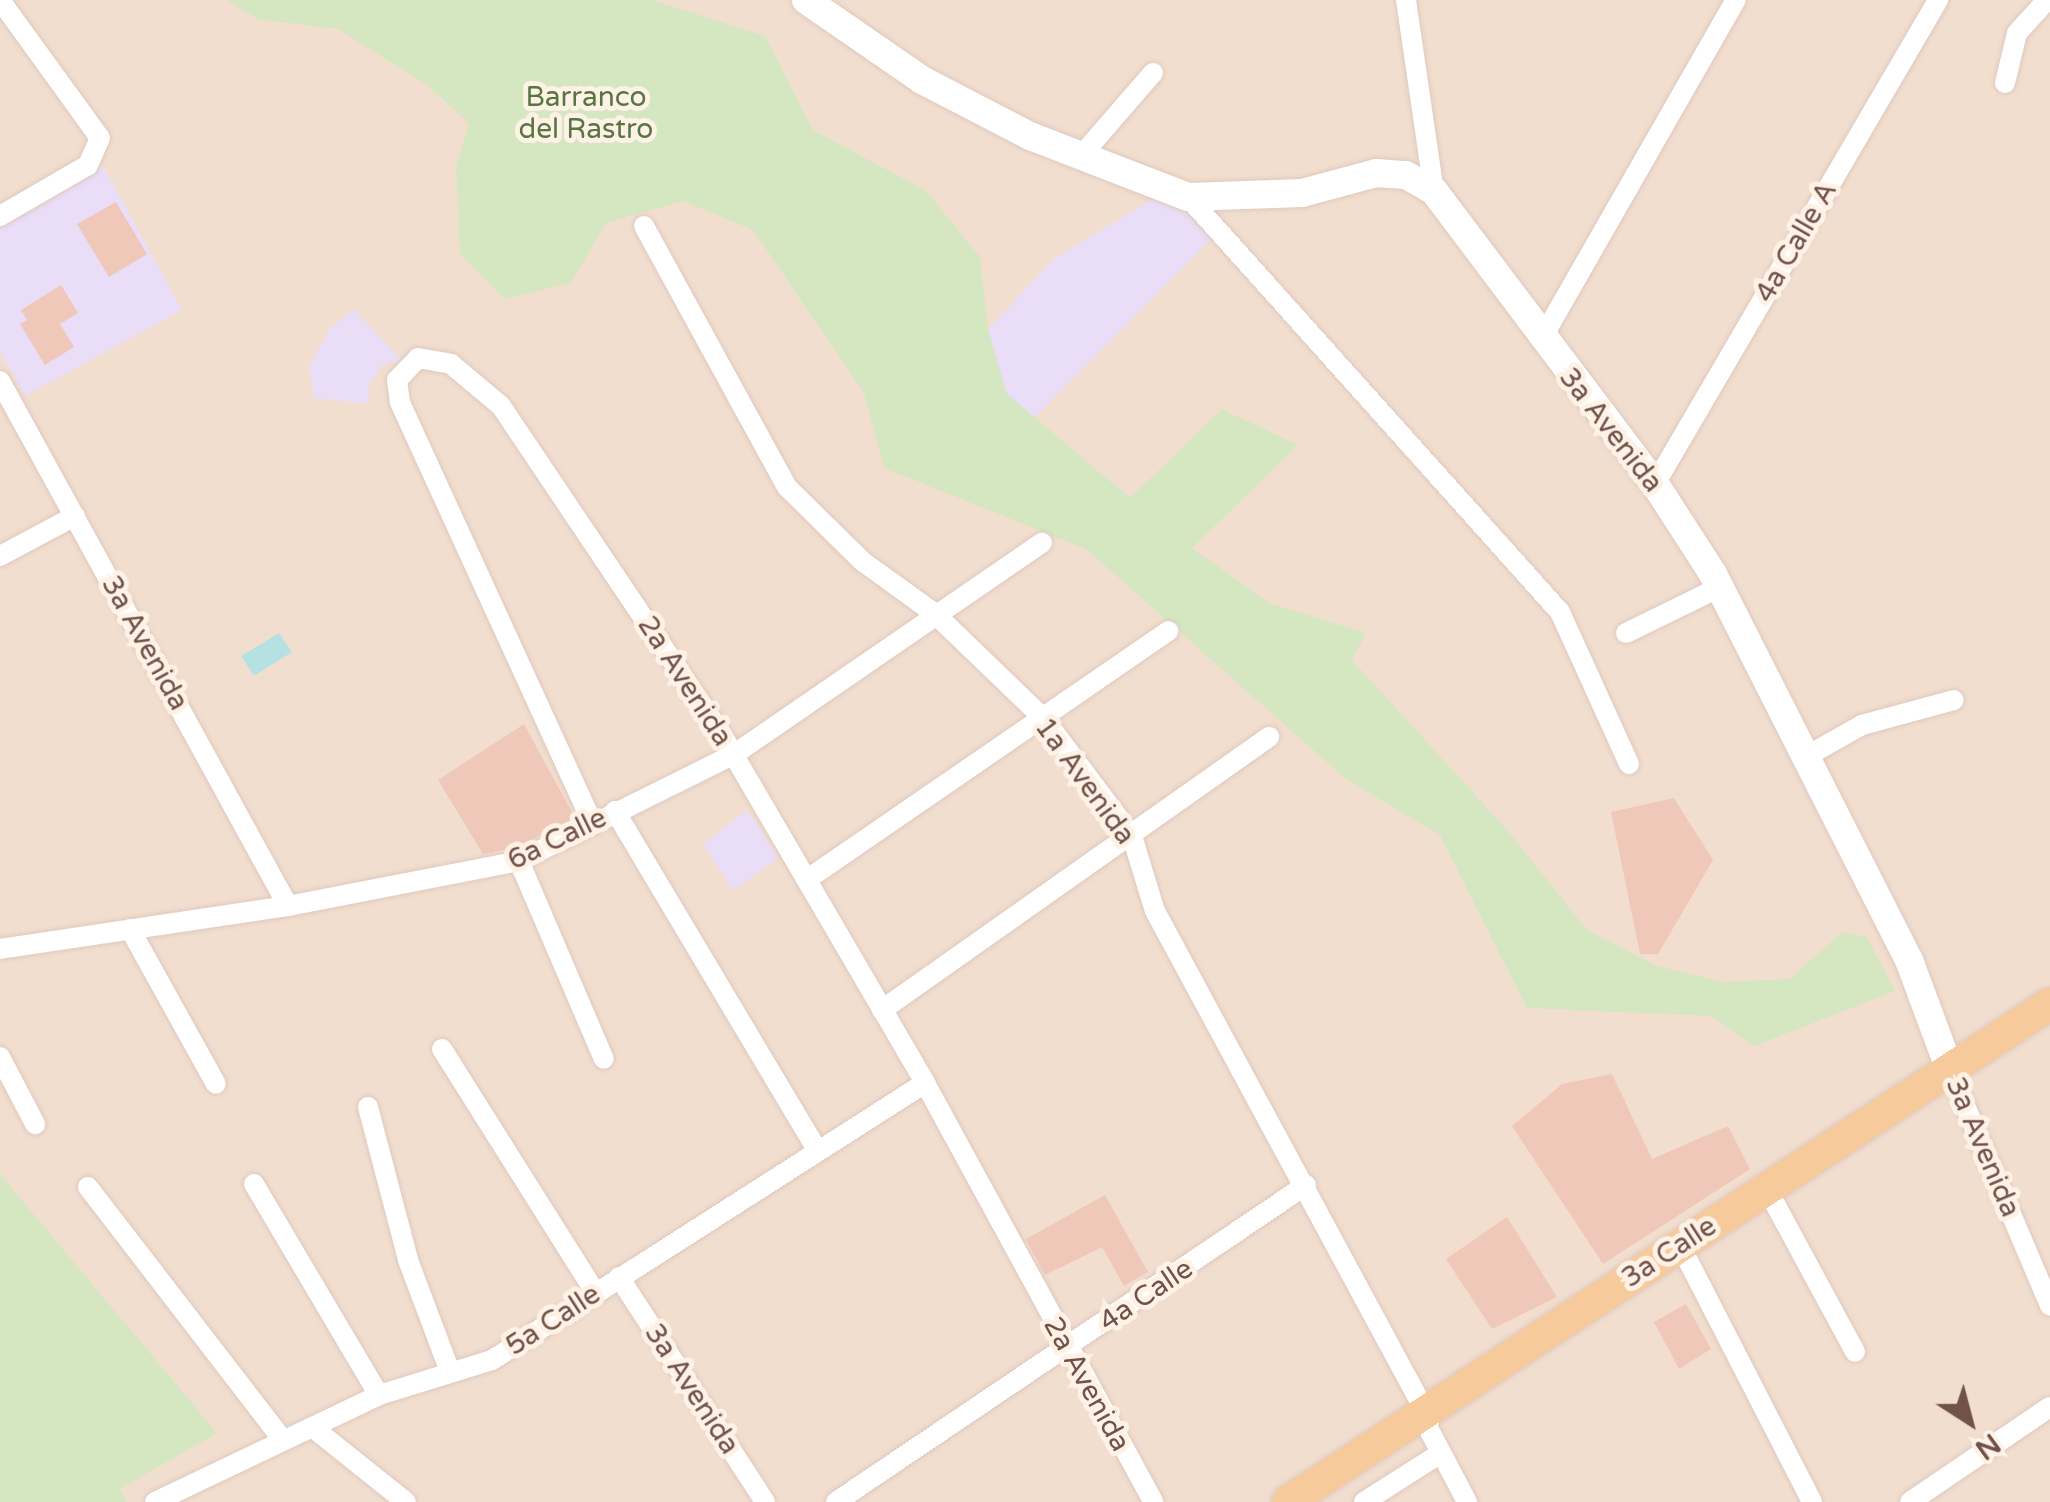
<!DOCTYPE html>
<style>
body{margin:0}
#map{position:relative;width:2050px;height:1502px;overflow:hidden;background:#fbede0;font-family:"Varela Round",sans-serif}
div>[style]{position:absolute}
.residential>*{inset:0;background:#f2decf}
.education>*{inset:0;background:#eaddf7}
.green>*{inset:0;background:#d4e7c0}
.water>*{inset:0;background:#b6e1e3}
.building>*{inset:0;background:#efc8b9}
.roads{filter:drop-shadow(0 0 2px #dec9bd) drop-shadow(0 0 2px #dec9bd)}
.street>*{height:20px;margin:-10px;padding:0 10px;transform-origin:10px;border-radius:10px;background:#fff}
.secondary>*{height:28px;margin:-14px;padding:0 14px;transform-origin:14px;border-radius:14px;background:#fff}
.primary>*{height:32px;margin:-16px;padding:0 16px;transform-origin:16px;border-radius:16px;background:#f7ca9b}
span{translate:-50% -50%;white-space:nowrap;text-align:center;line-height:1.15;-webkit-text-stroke:10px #fef2e6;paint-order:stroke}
.park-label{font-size:28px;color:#577642}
.street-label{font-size:28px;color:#705249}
.north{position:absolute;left:1920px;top:1372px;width:100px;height:100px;-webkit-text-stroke:8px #fef2e6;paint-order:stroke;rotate:144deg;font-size:28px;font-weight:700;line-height:40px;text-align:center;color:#705249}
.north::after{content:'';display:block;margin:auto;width:35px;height:45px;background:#705249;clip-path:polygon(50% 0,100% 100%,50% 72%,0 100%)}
</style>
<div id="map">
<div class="residential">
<div style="clip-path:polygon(0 0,2050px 0,2050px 1502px,0 1502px)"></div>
</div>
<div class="education">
<div style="clip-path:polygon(103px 166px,182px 310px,25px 396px,0 351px,0 223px)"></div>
<div style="clip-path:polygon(1168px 190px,1217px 233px,992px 461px,920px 401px,1055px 258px)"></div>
<div style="clip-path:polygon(354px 309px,401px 360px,382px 365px,369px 385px,368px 404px,314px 398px,309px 367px,330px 328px)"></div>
<div style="clip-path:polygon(747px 810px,779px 857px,733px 891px,703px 844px)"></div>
</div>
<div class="green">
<div style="clip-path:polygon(227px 0,652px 0,765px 36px,813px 130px,926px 191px,980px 257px,988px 329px,1007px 394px,1130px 498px,1222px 409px,1298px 445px,1192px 548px,1269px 603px,1366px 633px,1352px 660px,1508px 831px,1587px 930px,1657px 966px,1723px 982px,1790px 979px,1842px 932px,1867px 937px,1895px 991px,1754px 1046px,1711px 1016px,1527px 1008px,1440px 835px,1346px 779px,1086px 549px,884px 468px,864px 393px,753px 230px,683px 201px,606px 223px,571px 283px,504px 299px,460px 254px,456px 168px,469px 124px,430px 87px,338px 29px,257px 19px)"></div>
<div style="clip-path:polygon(0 1174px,217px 1433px,120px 1489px,127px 1502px,0 1502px)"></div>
</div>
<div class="water">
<div style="clip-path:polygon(279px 633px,292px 652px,254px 676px,241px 656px)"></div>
</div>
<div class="building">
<div style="clip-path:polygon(116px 202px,147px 254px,109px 277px,77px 224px)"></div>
<div style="clip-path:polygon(61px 285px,78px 313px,60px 324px,74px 347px,45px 365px,20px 324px,27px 320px,21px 310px)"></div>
<div style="clip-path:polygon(524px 724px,575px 818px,515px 848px,483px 854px,438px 780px)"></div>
<div style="clip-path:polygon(1674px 798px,1713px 860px,1658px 954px,1640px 954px,1611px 812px)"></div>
<div style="clip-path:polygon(1612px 1074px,1652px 1159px,1728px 1126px,1750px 1169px,1603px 1264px,1512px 1126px,1562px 1084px)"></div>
<div style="clip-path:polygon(1105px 1195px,1148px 1272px,1124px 1286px,1102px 1247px,1045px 1275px,1026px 1239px)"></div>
<div style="clip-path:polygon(1507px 1217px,1557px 1297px,1492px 1329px,1446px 1259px)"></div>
<div style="clip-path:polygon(1686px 1304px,1711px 1349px,1679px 1369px,1654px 1322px)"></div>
</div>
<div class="roads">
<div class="street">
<div style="left:0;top:0;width:170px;rotate:54.1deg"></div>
<div style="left:100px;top:138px;width:30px;rotate:114deg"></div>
<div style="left:88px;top:165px;width:102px;rotate:149.9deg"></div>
<div style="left:1406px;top:0;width:193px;rotate:81.7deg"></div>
<div style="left:2005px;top:83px;width:51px;rotate:-76.5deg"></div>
<div style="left:2017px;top:33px;width:45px;rotate:-47.7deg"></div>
<div style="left:1081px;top:156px;width:110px;rotate:-49.1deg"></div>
<div style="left:1188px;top:197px;width:557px;rotate:48.13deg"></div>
<div style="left:1560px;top:612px;width:167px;rotate:65.6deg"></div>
<div style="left:644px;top:226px;width:298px;rotate:61.3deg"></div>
<div style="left:787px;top:487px;width:105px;rotate:44.6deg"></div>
<div style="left:862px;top:561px;width:89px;rotate:35.8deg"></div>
<div style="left:934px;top:613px;width:154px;rotate:43.9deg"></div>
<div style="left:1045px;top:720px;width:145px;rotate:53.1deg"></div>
<div style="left:1132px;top:836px;width:78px;rotate:73deg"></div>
<div style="left:1155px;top:911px;width:568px;rotate:61.63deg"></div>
<div style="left:1541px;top:340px;width:392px;rotate:-60.2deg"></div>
<div style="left:0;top:381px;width:599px;rotate:61.25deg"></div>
<div style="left:1655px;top:484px;width:561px;rotate:-59.68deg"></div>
<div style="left:0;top:556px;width:85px;rotate:-28.1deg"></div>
<div style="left:1626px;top:633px;width:105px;rotate:-26.1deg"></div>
<div style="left:1807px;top:756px;width:63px;rotate:-29.4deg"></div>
<div style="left:1862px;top:725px;width:95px;rotate:-15.2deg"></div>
<div style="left:615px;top:811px;width:392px;rotate:59.2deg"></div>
<div style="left:592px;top:822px;width:462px;rotate:-114.6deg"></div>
<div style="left:400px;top:402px;width:22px;rotate:-98deg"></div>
<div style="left:397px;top:380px;width:30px;rotate:-46deg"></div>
<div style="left:418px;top:358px;width:34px;rotate:10deg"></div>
<div style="left:451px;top:364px;width:65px;rotate:40deg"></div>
<div style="left:501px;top:406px;width:396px;rotate:56.1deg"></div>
<div style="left:722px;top:735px;width:403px;rotate:59.7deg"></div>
<div style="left:925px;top:1083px;width:477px;rotate:61.4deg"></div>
<div style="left:519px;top:861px;width:215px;rotate:66.8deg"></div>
<div style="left:809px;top:878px;width:436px;rotate:-34.5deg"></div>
<div style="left:130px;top:929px;width:177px;rotate:61deg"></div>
<div style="left:0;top:949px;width:291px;rotate:-8.5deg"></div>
<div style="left:288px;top:906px;width:235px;rotate:-11deg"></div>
<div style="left:519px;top:861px;width:239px;rotate:-26.4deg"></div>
<div style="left:733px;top:755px;width:375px;rotate:-34.5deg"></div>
<div style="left:882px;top:1010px;width:474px;rotate:-35.2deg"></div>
<div style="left:442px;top:1049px;width:287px;rotate:57.8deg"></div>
<div style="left:0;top:1057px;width:76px;rotate:62.4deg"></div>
<div style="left:1950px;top:1070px;width:256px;rotate:67deg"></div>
<div style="left:368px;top:1107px;width:158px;rotate:75.3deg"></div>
<div style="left:408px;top:1260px;width:120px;rotate:69.4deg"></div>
<div style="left:254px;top:1184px;width:245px;rotate:59.4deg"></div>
<div style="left:88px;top:1187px;width:317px;rotate:52.4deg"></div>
<div style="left:1767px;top:1189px;width:185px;rotate:61.6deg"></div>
<div style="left:1680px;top:1245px;width:289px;rotate:62.8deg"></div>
<div style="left:619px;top:1277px;width:268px;rotate:57deg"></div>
<div style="left:1435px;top:1406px;width:22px;rotate:112deg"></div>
<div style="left:1427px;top:1426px;width:86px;rotate:62.2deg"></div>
<div style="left:312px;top:1427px;width:120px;rotate:38.6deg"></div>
<div style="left:155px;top:1502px;width:248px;rotate:-25.5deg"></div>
<div style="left:379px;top:1395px;width:118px;rotate:-17.2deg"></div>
<div style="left:492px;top:1360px;width:514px;rotate:-32.61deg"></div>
<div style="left:836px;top:1502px;width:567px;rotate:-34deg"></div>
<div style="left:1364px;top:1502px;width:91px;rotate:-32.5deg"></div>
<div style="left:1910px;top:1502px;width:169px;rotate:-34.2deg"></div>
</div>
<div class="secondary">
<div style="left:806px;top:0;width:141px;rotate:34.6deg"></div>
<div style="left:922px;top:80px;width:122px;rotate:27.4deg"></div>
<div style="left:1030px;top:136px;width:169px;rotate:21.1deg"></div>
<div style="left:1188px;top:197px;width:114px;rotate:-2deg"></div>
<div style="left:1302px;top:193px;width:77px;rotate:-15.1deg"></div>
<div style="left:1376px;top:173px;width:30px;rotate:4deg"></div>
<div style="left:1406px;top:175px;width:32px;rotate:30deg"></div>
<div style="left:1434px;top:191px;width:367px;rotate:53deg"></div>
<div style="left:1655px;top:484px;width:107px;rotate:57.2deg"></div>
<div style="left:1713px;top:574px;width:433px;rotate:63.1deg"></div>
<div style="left:1909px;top:960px;width:117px;rotate:69.6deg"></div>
</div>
<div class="primary">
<div style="left:1288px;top:1502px;width:910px;rotate:-33.17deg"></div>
</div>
</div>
<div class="park-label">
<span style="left:586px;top:113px">Barranco<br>del Rastro</span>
</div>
<div class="street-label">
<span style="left:1796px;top:242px;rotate:-60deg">4a Calle A</span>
<span style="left:1611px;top:430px;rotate:52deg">3a Avenida</span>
<span style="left:145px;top:643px;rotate:61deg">3a Avenida</span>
<span style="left:685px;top:681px;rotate:57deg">2a Avenida</span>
<span style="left:1085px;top:781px;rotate:54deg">1a Avenida</span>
<span style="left:557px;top:839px;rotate:-26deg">6a Calle</span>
<span style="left:1983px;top:1147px;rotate:67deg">3a Avenida</span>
<span style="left:1669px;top:1252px;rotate:-33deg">3a Calle</span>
<span style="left:1146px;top:1295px;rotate:-34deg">4a Calle</span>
<span style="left:553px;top:1320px;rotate:-33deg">5a Calle</span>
<span style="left:1087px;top:1384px;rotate:61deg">2a Avenida</span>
<span style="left:692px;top:1389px;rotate:57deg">3a Avenida</span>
</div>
<div class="north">N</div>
</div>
